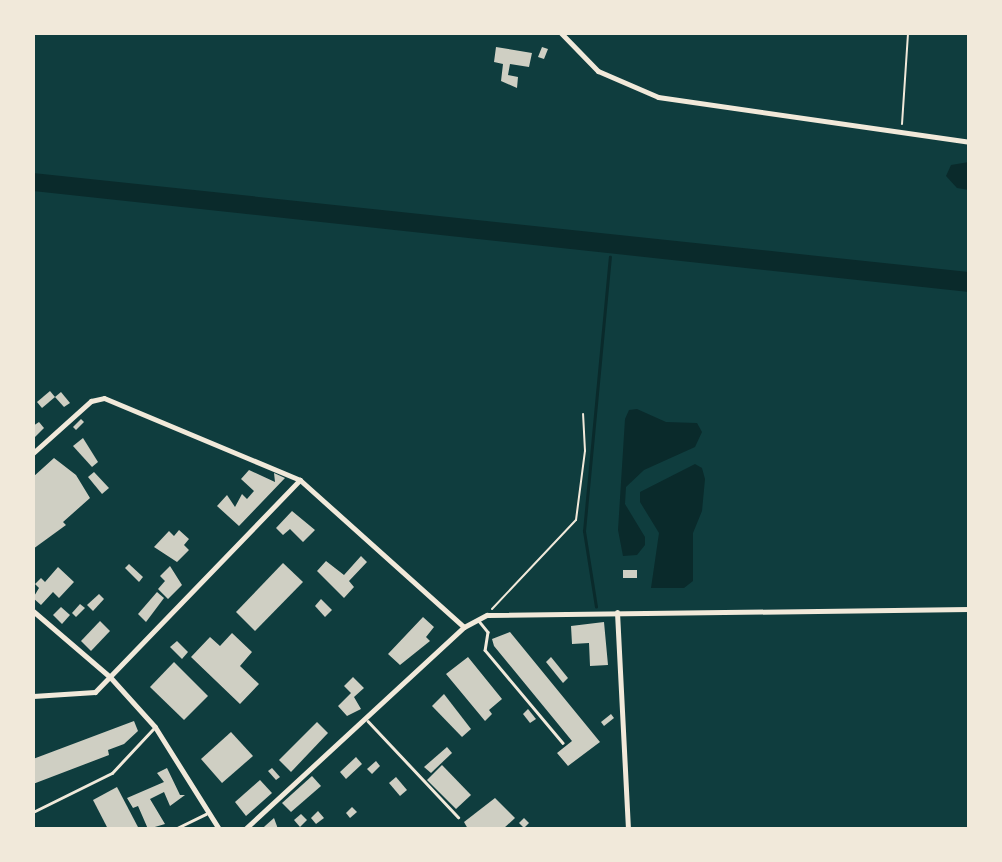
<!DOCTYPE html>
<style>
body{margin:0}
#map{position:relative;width:1002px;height:862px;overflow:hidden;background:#0f3d3e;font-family:Montserrat,sans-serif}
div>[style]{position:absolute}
.water>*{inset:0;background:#0a2a2b}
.stream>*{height:2.5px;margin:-1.25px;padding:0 1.25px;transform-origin:1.25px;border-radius:1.25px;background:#0a2a2b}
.building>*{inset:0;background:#cfcfc3}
.path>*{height:2px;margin:-1px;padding:0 1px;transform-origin:1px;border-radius:1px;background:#f1e9da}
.service>*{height:2.5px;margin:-1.25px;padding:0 1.25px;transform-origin:1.25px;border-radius:1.25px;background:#f1e9da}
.minor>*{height:5px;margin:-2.5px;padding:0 2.5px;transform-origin:2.5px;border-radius:2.5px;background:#f1e9da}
span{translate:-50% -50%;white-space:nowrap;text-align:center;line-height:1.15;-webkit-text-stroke:6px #f1e9da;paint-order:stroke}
.frame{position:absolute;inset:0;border:35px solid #f1e9da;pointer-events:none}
</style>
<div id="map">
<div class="water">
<div style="clip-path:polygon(969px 162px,969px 190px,957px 188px,946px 176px,951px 165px)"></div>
<div style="clip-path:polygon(33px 173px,969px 272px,969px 292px,33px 191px)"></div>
<div style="clip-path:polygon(637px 409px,666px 422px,697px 423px,702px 432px,695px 447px,644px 470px,626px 487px,625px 504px,645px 537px,645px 545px,637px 555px,623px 556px,618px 530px,625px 419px,629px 410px)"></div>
<div style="clip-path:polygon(695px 464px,702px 468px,705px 479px,702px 511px,693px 533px,693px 581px,684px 588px,651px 588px,659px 533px,640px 502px,640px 492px)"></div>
</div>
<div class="stream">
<div style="left:596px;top:607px;width:77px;rotate:-99deg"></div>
<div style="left:584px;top:531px;width:275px;rotate:-84.6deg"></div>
</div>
<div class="building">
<div style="clip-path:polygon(496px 47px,532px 53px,529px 67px,510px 64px,508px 75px,518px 77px,517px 88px,501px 81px,503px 64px,494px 62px)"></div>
<div style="clip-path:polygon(542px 47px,548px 49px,544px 59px,538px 57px)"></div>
<div style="clip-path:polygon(50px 391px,55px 397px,42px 408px,37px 402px)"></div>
<div style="clip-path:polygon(61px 392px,70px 403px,64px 407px,55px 397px)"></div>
<div style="clip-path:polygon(81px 419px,84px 422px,76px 430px,73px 427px)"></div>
<div style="clip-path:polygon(39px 422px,44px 428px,33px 439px,33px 426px)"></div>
<div style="clip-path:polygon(83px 438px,98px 462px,92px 467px,73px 446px)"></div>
<div style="clip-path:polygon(54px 458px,76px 475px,90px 498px,63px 522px,66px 525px,33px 549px,33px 477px)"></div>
<div style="clip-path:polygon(249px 470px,275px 482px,274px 473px,285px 478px,239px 526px,217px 506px,227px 495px,235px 507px,242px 494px,247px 499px,254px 491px,241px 479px)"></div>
<div style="clip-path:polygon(94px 472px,109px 488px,102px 494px,88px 477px)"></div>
<div style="clip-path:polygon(292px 511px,315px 530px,303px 542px,290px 529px,283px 535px,276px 528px)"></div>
<div style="clip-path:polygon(179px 530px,189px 539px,184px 545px,189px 550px,177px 562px,154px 547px,169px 531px,174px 536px)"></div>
<div style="clip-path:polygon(361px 556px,367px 562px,349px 581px,354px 587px,344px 598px,317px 571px,326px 561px,344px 575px)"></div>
<div style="clip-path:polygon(283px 563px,303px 582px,255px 631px,236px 612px)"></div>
<div style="clip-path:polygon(129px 564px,143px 577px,139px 582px,125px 568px)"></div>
<div style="clip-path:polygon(170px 566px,182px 585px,168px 599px,158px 589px,165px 581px,160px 576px)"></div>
<div style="clip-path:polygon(58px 567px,74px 582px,59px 598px,53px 592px,41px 605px,33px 598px,39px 588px,35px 584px,41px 578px,45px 582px)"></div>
<div style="clip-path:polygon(623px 570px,637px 570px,637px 578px,623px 578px)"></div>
<div style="clip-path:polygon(157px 592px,164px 598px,146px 622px,138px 614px)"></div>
<div style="clip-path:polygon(99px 594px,104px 599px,93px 611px,87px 605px)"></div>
<div style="clip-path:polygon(321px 599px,332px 610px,325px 617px,315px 606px)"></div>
<div style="clip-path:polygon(80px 604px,85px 608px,76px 617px,72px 613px)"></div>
<div style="clip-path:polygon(61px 607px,70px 615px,62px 624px,53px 615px)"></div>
<div style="clip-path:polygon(423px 617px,434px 627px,426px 637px,430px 641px,400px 665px,388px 654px)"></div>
<div style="clip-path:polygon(100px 621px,110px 631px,91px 651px,81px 641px)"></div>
<div style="clip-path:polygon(604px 622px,608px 665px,590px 666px,589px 643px,572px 644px,571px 626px)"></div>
<div style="clip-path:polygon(510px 632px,600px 742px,568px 766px,557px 753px,572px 741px,494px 646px,492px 639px)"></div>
<div style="clip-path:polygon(232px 633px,252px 652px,240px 666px,259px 684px,240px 704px,191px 657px,210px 637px,220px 646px)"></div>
<div style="clip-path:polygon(177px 641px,188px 652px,182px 659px,170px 647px)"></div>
<div style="clip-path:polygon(468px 657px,502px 699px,489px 710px,492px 714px,485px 721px,446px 674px)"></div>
<div style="clip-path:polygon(551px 657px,568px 678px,563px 683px,546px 662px)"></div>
<div style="clip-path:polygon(174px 662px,208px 696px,184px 720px,150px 687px)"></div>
<div style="clip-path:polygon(353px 677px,364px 688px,354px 697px,361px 709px,347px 716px,338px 706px,351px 693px,344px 686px)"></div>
<div style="clip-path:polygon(444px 694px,471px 729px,462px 737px,432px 706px)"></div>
<div style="clip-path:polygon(528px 709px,536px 719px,530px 723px,523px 714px)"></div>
<div style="clip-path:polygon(611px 714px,614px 718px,604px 726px,601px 722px)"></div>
<div style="clip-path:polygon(134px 721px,138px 731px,124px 744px,108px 750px,109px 755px,33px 784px,33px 759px)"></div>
<div style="clip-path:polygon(317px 722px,328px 733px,291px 772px,279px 760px)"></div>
<div style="clip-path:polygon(231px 732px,253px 756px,222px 783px,201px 759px)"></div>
<div style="clip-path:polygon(447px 747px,452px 753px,431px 773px,424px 767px)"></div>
<div style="clip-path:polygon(356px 757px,362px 764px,346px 779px,340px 772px)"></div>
<div style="clip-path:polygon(376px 761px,380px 766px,372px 774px,367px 769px)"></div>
<div style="clip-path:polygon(442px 765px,471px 795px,456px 809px,427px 780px)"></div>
<div style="clip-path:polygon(167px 768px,180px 795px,185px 795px,170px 806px,164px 792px,150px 799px,165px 824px,148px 829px,138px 806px,133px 808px,127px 798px,164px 782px,157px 773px)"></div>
<div style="clip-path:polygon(272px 768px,280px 777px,276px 780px,268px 771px)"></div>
<div style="clip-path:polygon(312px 776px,321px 786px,291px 812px,282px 803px)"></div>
<div style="clip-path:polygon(396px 777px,407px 790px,400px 796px,389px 783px)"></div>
<div style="clip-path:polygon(260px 780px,272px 793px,246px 816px,235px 802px)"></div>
<div style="clip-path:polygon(117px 787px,139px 829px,108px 829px,93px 800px)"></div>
<div style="clip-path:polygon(495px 798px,515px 818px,503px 829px,468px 829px,464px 822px)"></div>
<div style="clip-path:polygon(352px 807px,357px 812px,350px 818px,346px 813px)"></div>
<div style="clip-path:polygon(318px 811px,324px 818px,316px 824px,311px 818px)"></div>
<div style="clip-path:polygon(301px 814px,307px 820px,300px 827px,294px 820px)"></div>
<div style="clip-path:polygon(274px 818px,278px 829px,262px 829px,265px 826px)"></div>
<div style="clip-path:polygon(524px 818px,529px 823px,524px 828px,519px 823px)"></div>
</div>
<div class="path">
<div style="left:902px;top:124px;width:91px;rotate:-86.2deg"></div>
<div style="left:492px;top:609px;width:122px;rotate:-46.7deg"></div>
<div style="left:576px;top:520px;width:70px;rotate:-82.6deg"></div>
<div style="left:585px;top:451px;width:37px;rotate:-93deg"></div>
</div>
<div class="service">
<div style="left:479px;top:621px;width:14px;rotate:51deg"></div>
<div style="left:488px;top:632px;width:18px;rotate:99deg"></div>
<div style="left:485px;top:650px;width:121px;rotate:50deg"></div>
<div style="left:368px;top:721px;width:132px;rotate:46.8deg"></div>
<div style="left:33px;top:812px;width:88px;rotate:-26.3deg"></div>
<div style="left:112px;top:773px;width:63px;rotate:-46.9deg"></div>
<div style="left:175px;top:829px;width:34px;rotate:-26deg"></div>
</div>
<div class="minor">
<div style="left:561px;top:33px;width:53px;rotate:45.8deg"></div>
<div style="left:598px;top:71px;width:65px;rotate:23.4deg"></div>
<div style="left:658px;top:97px;width:314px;rotate:8.2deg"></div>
<div style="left:33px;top:453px;width:78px;rotate:-41.9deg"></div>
<div style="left:91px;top:401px;width:13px;rotate:-13deg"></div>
<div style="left:104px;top:398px;width:212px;rotate:22.7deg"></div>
<div style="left:33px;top:611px;width:101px;rotate:40.6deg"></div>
<div style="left:110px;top:677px;width:67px;rotate:48deg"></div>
<div style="left:155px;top:727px;width:120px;rotate:57.9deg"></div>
<div style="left:617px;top:612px;width:217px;rotate:87.1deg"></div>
<div style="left:33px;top:696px;width:62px;rotate:-3.7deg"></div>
<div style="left:95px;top:692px;width:295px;rotate:-46deg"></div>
<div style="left:300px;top:480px;width:220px;rotate:41.9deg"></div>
<div style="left:245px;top:829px;width:298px;rotate:-42.7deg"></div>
<div style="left:464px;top:627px;width:26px;rotate:-28deg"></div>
<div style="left:487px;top:615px;width:482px;rotate:-0.7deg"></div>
</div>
<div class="frame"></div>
</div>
